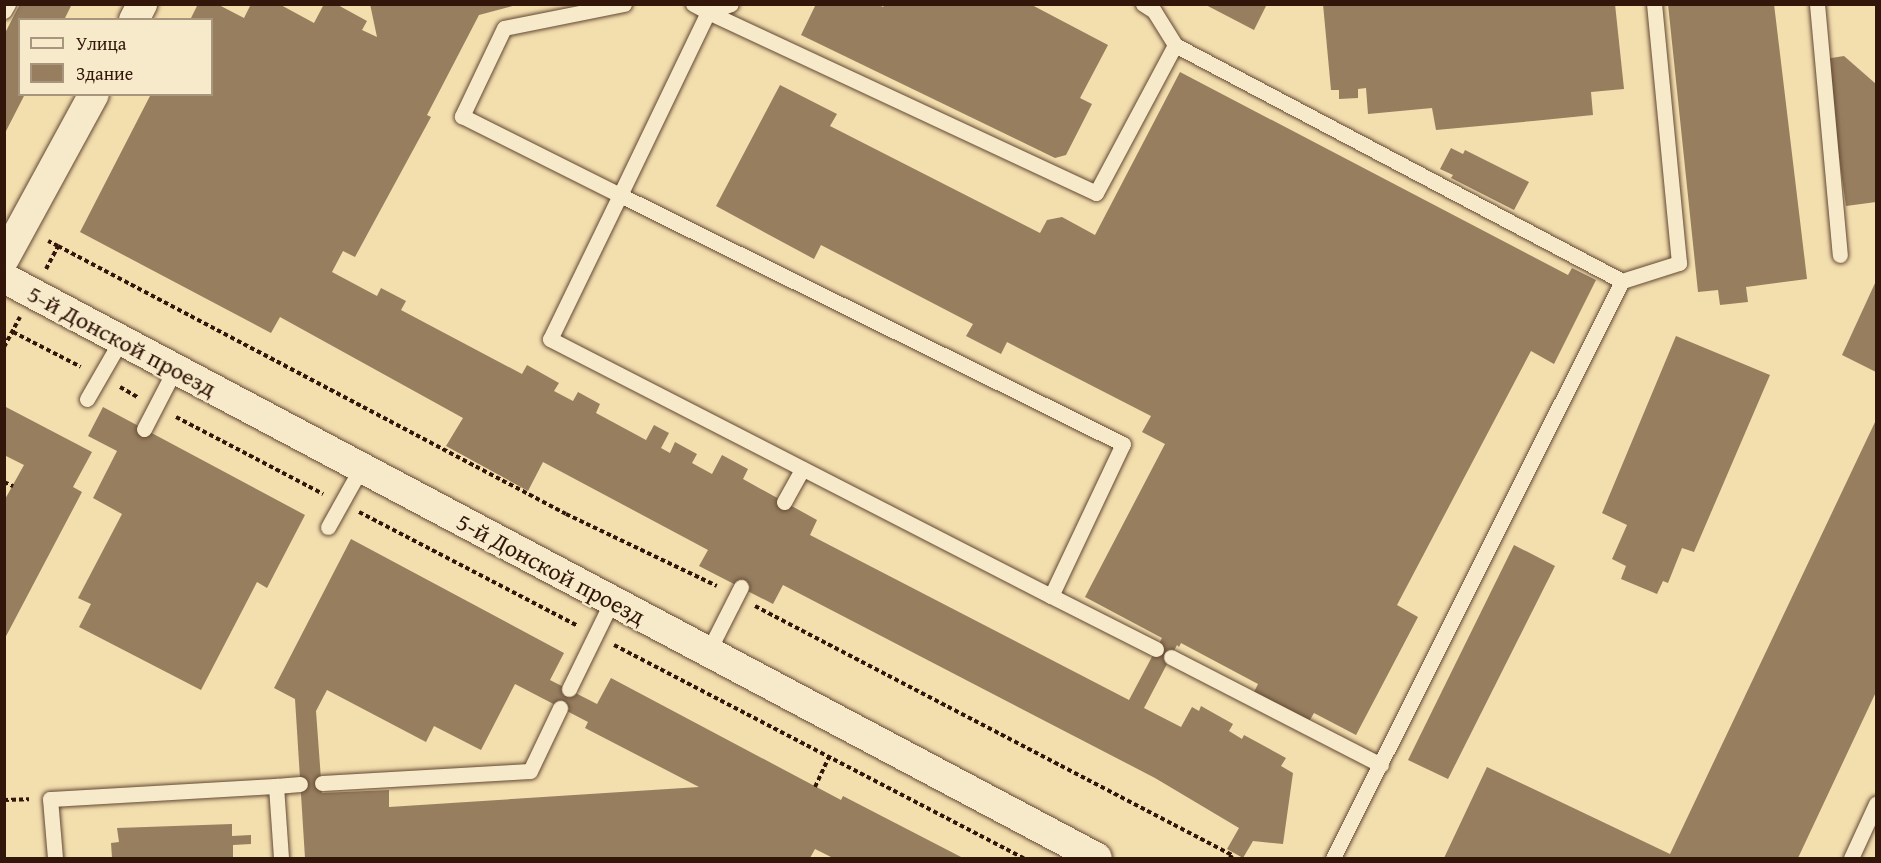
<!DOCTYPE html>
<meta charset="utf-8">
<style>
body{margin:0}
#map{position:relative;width:1881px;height:863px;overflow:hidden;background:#f3deae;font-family:"Gentium Book Plus",serif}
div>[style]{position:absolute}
.building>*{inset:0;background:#967e5f}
.path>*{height:4px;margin-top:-2px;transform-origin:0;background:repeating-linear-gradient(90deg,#32160a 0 4.5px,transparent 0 7.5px)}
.roads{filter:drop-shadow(0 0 2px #624833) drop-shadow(0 0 2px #624833)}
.service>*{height:15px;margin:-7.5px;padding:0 7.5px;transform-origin:7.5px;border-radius:7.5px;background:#f7eaca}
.minor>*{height:30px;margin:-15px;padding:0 15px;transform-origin:15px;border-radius:15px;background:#f7eaca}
span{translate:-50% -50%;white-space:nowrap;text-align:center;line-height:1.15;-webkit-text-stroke:4.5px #f7eaca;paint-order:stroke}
.street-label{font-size:24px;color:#32160a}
.frame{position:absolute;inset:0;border:6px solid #32160a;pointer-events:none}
.legend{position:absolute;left:18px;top:18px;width:195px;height:78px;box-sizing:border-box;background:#f7eaca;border:2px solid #a8957d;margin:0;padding:8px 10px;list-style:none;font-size:18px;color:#32160a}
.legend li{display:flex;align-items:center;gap:12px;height:30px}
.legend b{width:30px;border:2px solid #a8957d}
</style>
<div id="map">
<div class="building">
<div style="clip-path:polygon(20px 4px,72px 4px,64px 20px,20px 20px,20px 94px,25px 94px,4px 135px,4px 35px)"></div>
<div style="clip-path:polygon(198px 4px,217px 4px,244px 18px,251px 4px,279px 4px,314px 23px,324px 4px,336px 4px,367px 21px,362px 30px,377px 37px,370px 4px,520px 4px,479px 15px,427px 115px,431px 117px,355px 257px,343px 251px,332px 272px,377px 296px,381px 288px,406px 301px,401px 310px,522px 374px,527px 365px,559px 383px,554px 391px,573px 401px,578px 392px,600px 404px,596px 413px,646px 440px,654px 425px,669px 433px,661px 448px,670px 453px,675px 442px,697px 454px,692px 463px,712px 474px,722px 455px,748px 469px,743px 479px,817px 520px,810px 535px,1129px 700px,1162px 638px,1085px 597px,1165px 444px,1142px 432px,1151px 416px,1007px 342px,1001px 354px,966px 336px,973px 324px,821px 245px,814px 259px,716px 206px,780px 85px,837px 114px,830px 126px,1040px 233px,1047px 220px,1062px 217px,1095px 235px,1180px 72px,1568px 275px,1572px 268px,1596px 280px,1554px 364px,1531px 351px,1397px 605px,1418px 617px,1356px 735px,1314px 713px,1307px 725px,1252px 696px,1258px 684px,1181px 643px,1179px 647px,1177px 645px,1144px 708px,1181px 727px,1192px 707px,1199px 711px,1201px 706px,1233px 724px,1229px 731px,1242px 739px,1244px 735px,1286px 758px,1281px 766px,1293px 773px,1283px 844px,1253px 841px,1243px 858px,1227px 849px,1239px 828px,1155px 778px,783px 585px,773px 604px,699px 566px,708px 550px,543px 462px,528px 491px,446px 446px,463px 418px,280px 317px,271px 333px,80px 232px,151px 94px,212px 94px,212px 20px,190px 20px)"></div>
<div style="clip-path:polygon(816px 4px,878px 4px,883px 7px,885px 4px,1030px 4px,1108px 45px,1080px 98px,1092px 104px,1066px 155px,1055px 158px,801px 35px)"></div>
<div style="clip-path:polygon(1204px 4px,1267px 4px,1254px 30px)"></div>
<div style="clip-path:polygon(1323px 4px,1615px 4px,1624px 89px,1591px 92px,1593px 115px,1533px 121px,1436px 130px,1432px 108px,1368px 114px,1366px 88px,1358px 89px,1358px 98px,1339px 99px,1339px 90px,1331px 90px)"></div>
<div style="clip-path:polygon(1668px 4px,1774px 4px,1807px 279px,1746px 287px,1748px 302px,1720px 305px,1718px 290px,1698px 292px)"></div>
<div style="clip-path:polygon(1844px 56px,1876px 84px,1876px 202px,1846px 206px,1825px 59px)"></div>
<div style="clip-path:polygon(1451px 148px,1463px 154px,1465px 150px,1529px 182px,1514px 210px,1451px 178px,1453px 175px,1440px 169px)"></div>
<div style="clip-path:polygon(1876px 281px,1876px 372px,1842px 355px)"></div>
<div style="clip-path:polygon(1676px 336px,1770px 375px,1694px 552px,1682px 548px,1668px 583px,1663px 581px,1657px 594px,1621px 579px,1626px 566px,1612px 559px,1627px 525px,1602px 513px)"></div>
<div style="clip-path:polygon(4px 406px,92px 452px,73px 487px,82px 492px,4px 640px,4px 501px,24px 465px,4px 455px)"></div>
<div style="clip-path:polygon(103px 407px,305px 515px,267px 588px,257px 582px,201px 690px,79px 627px,91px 604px,78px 598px,122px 514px,93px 498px,117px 451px,88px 436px)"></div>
<div style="clip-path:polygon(1876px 420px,1876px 692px,1798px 858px,1444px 858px,1487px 767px,1670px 854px)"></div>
<div style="clip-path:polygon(evenodd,351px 539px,564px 653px,550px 680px,597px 704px,611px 678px,841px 800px,843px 796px,963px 858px,833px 858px,815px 849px,810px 858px,305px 858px,295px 699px,274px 688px,351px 539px,515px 684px,588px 722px,585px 728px,699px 787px,389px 807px,389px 790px,322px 793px,316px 711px,327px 690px,426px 742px,434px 726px,481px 750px,515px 684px)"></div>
<div style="clip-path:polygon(1514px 545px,1555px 566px,1448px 779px,1408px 760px)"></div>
<div style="clip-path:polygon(232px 824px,232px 836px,251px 835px,251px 844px,233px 845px,233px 858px,112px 858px,111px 843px,119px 842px,117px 828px)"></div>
</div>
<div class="path">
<div style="left:58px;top:246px;width:574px;rotate:27.81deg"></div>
<div style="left:566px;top:514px;width:167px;rotate:25.5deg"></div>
<div style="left:46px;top:269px;width:26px;rotate:-62deg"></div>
<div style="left:58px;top:246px;width:11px;rotate:-153deg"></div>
<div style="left:13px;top:332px;width:76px;rotate:27.2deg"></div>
<div style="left:4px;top:347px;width:34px;rotate:-62deg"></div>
<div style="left:120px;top:387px;width:20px;rotate:30deg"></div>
<div style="left:176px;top:417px;width:166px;rotate:27.6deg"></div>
<div style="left:4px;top:482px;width:10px;rotate:24deg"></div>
<div style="left:359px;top:512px;width:245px;rotate:27.5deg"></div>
<div style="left:755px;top:606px;width:538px;rotate:27.57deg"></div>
<div style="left:1232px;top:855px;width:4px;rotate:124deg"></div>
<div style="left:614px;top:645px;width:462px;rotate:27.5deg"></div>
<div style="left:815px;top:787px;width:33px;rotate:-65deg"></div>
<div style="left:4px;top:800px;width:25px;rotate:-2deg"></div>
</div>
<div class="roads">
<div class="service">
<div style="left:624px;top:4px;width:122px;rotate:168.7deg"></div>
<div style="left:504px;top:28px;width:98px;rotate:115.5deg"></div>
<div style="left:462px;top:116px;width:177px;rotate:26.6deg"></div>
<div style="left:620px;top:195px;width:160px;rotate:115.9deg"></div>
<div style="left:550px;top:339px;width:563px;rotate:27.16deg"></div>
<div style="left:693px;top:4px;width:17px;rotate:28deg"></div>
<div style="left:708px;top:12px;width:24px;rotate:-19deg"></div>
<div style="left:1143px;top:4px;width:13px;rotate:32deg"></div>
<div style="left:1154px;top:11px;width:40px;rotate:58deg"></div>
<div style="left:1817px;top:4px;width:252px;rotate:84.8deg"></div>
<div style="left:4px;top:11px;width:8px;rotate:-60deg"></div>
<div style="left:1622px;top:281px;width:60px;rotate:-17.5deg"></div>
<div style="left:1679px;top:263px;width:260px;rotate:-95.5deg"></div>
<div style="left:87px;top:399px;width:68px;rotate:-60deg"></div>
<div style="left:144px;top:429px;width:68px;rotate:-62.7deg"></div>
<div style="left:784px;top:502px;width:38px;rotate:-61deg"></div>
<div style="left:328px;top:527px;width:68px;rotate:-60.8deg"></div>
<div style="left:1156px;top:649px;width:118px;rotate:-153.2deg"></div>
<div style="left:1051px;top:596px;width:168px;rotate:-64.7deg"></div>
<div style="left:1123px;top:444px;width:561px;rotate:-153.66deg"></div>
<div style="left:620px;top:195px;width:203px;rotate:-64.3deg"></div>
<div style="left:708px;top:12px;width:428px;rotate:25deg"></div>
<div style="left:1096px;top:193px;width:168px;rotate:-61.9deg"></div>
<div style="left:1175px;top:45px;width:505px;rotate:27.83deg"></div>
<div style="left:1622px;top:281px;width:645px;rotate:116.6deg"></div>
<div style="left:708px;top:652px;width:73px;rotate:-63.1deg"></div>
<div style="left:1171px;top:657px;width:236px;rotate:27.2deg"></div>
<div style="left:569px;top:689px;width:98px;rotate:-64deg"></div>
<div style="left:322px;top:783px;width:208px;rotate:-3.3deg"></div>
<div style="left:530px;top:771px;width:70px;rotate:-64.5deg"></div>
<div style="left:276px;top:786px;width:24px;rotate:-5deg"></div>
<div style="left:55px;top:858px;width:59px;rotate:-94.8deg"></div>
<div style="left:50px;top:799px;width:226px;rotate:-3.3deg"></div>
<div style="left:276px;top:786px;width:72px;rotate:86deg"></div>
<div style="left:1851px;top:858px;width:60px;rotate:-65.2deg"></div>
</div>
<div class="minor">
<div style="left:134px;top:20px;width:18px;rotate:-63deg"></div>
<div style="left:4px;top:259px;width:188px;rotate:-61.4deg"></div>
<div style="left:4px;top:278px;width:1237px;rotate:27.95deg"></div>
</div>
</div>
<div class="street-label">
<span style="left:122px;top:341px;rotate:28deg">5-й Донской проезд</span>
<span style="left:551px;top:569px;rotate:28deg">5-й Донской проезд</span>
</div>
<div class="frame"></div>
<ul class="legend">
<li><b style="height:8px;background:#f7eaca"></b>Улица</li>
<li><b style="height:16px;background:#967e5f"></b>Здание</li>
</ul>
</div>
